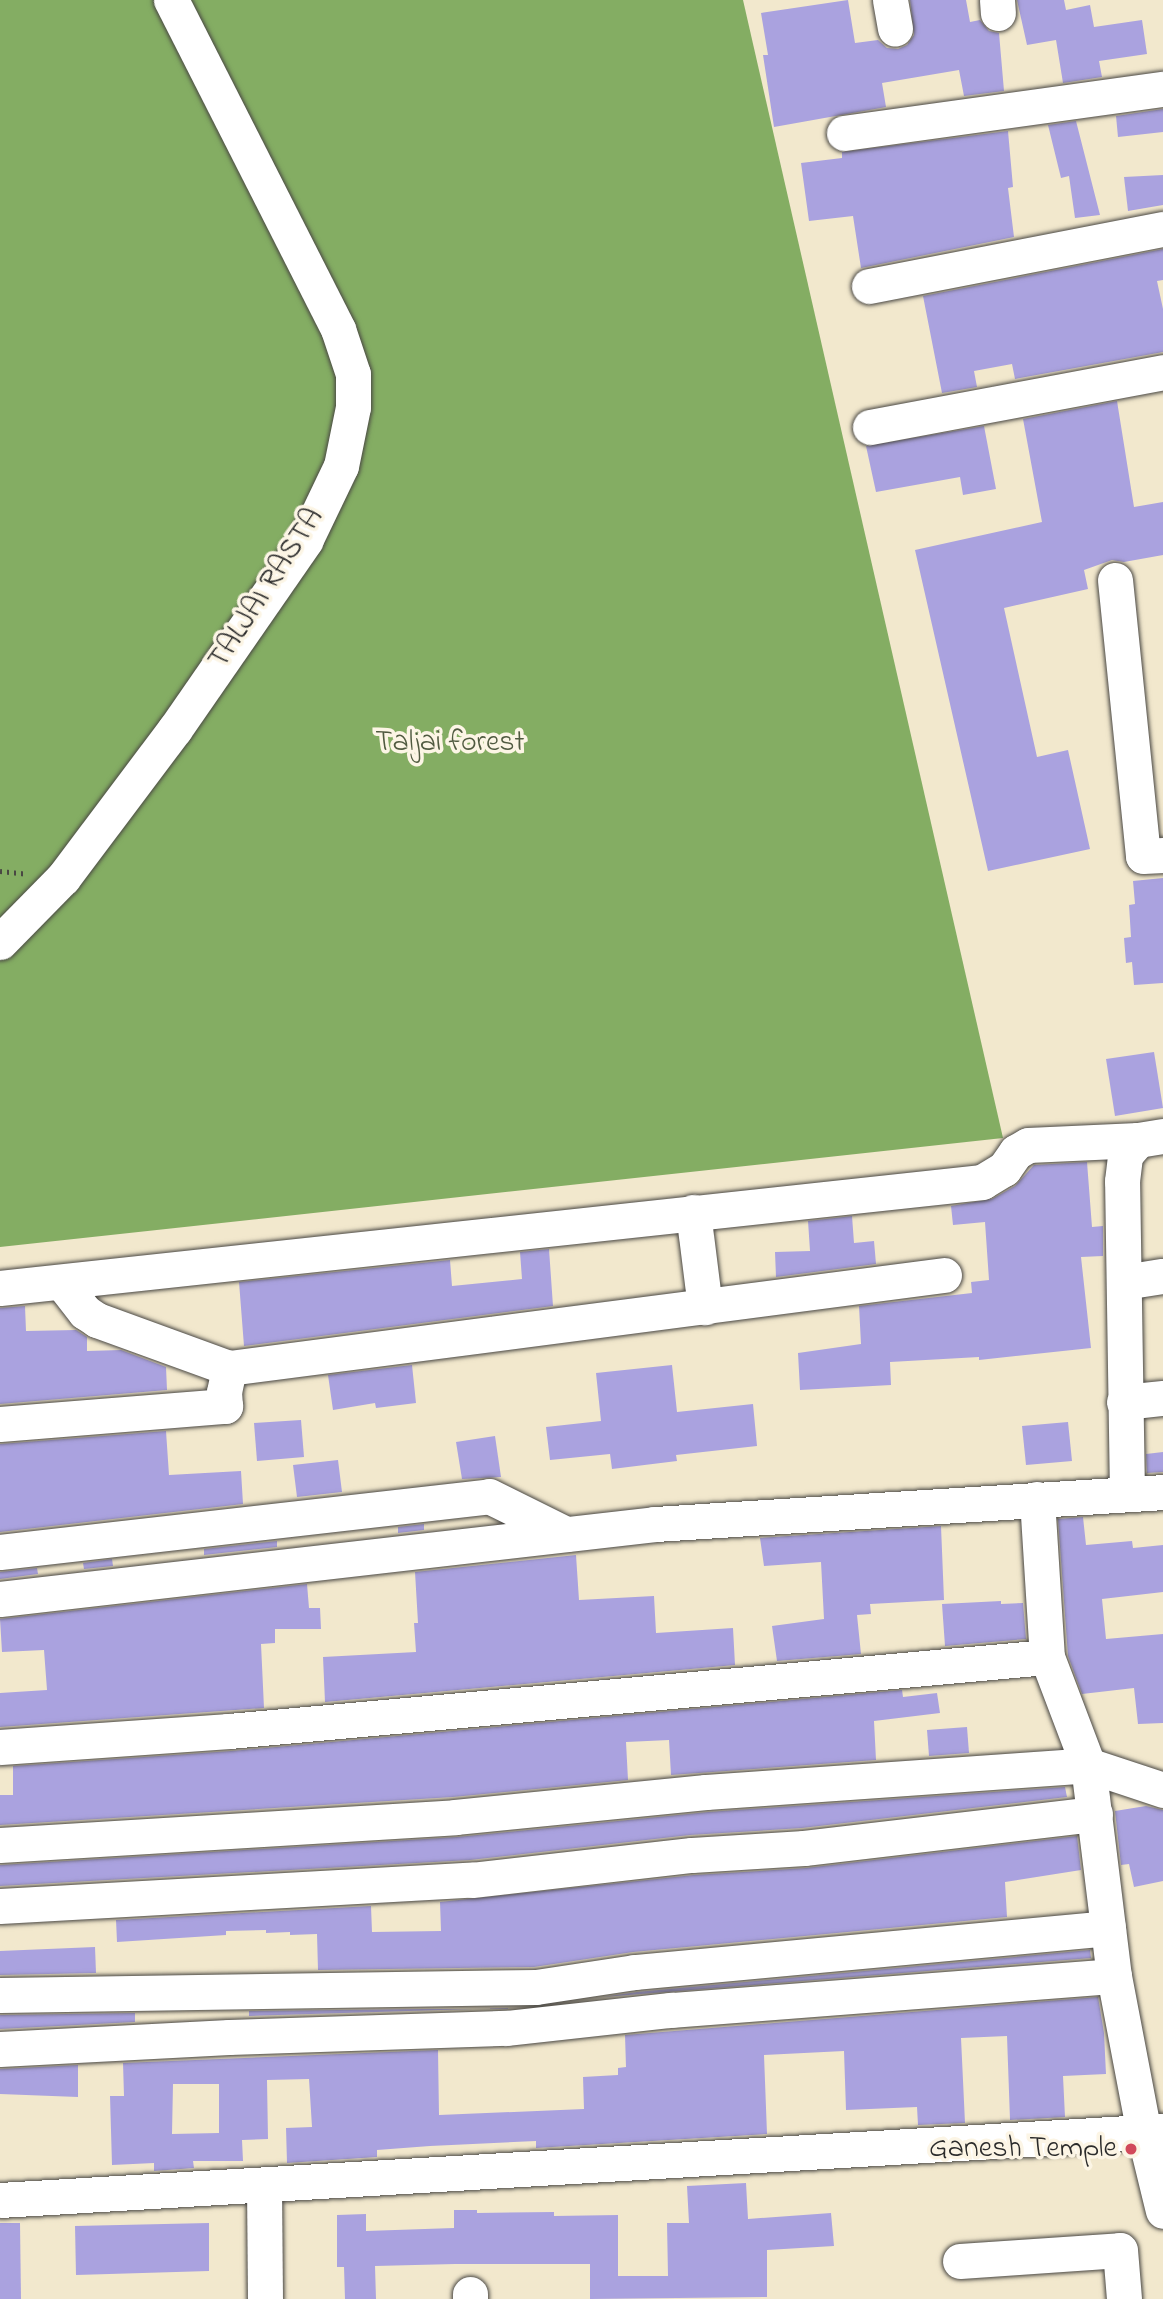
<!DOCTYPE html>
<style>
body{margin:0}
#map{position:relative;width:1163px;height:2299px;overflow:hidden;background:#f2e8cd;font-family:"Indie Flower",sans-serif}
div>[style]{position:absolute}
.forest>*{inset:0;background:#84ad63}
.building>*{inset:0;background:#aaa2df}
.path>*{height:4.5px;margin-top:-2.25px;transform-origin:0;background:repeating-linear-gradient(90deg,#494743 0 2px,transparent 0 7px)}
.roads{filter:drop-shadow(0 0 2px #494743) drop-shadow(0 0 2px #494743)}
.minor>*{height:35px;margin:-17.5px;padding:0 17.5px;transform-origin:17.5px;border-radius:17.5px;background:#fff}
.dots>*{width:19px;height:19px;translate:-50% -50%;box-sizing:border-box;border:4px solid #fcf5e5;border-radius:50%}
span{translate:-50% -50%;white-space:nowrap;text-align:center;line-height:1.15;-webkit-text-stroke:7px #fcf5e5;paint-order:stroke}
.street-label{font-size:30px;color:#2b2b2b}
.park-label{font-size:30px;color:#505a40}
.poi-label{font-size:30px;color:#2b2b2b}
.right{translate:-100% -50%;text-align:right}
</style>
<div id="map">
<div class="forest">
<div style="clip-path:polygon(0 0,743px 0,1003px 1138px,0 1247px)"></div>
</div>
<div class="building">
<div style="clip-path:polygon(848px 0,855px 43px,878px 40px,887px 48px,898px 49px,907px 45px,914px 35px,910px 0,966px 0,970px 22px,980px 20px,989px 31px,999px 33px,1004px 91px,964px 96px,959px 70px,882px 83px,886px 107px,774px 127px,763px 55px,768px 55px,761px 13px)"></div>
<div style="clip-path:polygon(1017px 0,1064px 0,1066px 10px,1090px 5px,1094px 27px,1142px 20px,1147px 54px,1099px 61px,1102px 77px,1063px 83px,1056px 40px,1027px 45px)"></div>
<div style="clip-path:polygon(1163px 109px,1163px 132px,1118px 137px,1116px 116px)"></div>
<div style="clip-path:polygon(1076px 121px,1100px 215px,1075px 218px,1069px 176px,1061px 178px,1048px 125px)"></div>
<div style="clip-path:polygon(1008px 131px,1013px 187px,1008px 188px,1014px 237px,861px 268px,853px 216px,809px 221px,801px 163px,842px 158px,842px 152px)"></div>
<div style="clip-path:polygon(1163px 175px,1163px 205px,1128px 211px,1124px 177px)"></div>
<div style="clip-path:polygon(1163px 249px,1163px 280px,1157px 281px,1163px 309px,1163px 352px,1015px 379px,1012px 364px,974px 371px,977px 387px,942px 393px,923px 296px)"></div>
<div style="clip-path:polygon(1117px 401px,1134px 507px,1163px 502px,1163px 555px,1124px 562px,1112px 560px,1084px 570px,1088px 589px,1004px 608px,1037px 757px,1068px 750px,1090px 849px,988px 871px,915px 550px,1042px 522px,1023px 419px)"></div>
<div style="clip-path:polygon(984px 426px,996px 489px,963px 495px,960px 477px,876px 492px,866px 446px)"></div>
<div style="clip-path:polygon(1163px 878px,1163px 983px,1134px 985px,1132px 962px,1126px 963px,1124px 938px,1131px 937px,1129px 905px,1135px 904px,1133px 881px)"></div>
<div style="clip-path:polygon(1154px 1052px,1163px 1108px,1115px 1116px,1106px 1059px)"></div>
<div style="clip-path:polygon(1087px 1162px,1092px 1227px,1103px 1226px,1103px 1256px,1081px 1257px,1091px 1348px,979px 1360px,979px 1357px,890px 1362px,891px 1385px,800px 1390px,798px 1353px,861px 1344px,859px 1306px,972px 1293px,971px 1282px,989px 1280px,985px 1222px,953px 1225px,951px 1206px,992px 1199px,1015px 1186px,1034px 1165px)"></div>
<div style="clip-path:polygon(852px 1216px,854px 1243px,874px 1241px,876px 1264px,776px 1277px,775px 1252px,810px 1251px,808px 1221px)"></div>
<div style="clip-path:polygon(549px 1249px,553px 1306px,244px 1346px,239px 1282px,450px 1260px,452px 1286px,522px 1279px,520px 1252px)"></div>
<div style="clip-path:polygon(25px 1306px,26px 1331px,76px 1330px,87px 1337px,87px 1351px,121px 1350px,166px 1367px,167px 1390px,0 1404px,0 1308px)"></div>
<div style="clip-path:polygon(412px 1365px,416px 1403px,376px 1408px,375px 1403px,333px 1410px,328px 1375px)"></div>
<div style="clip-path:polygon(672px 1365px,677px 1412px,753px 1404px,757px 1446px,676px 1455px,677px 1461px,612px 1469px,610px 1454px,550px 1460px,546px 1427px,601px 1421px,596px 1373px)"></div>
<div style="clip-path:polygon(301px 1420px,304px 1457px,257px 1461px,254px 1423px)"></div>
<div style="clip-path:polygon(1068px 1422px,1072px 1461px,1026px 1465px,1022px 1426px)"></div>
<div style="clip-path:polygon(166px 1431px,169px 1475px,241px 1471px,243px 1504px,0 1532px,0 1444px)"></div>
<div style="clip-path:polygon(495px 1436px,501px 1477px,462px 1479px,456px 1442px)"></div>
<div style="clip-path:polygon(1163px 1452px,1163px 1472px,1147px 1473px,1146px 1454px)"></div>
<div style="clip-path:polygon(338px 1460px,342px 1492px,297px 1497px,293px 1465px)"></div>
<div style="clip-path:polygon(1083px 1517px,1086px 1545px,1132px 1541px,1133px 1548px,1163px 1545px,1163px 1592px,1102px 1599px,1106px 1639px,1163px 1634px,1163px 1723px,1138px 1724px,1134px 1688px,1082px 1694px,1068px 1656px,1058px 1519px)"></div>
<div style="clip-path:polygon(424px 1524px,424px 1530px,398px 1533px,398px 1527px)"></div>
<div style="clip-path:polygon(941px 1526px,944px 1600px,870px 1604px,871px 1614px,857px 1615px,861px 1654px,777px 1661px,772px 1626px,824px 1619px,821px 1562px,764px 1566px,760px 1538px)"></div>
<div style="clip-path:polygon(277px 1541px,277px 1547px,204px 1555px,204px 1549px)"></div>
<div style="clip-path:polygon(576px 1555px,579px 1600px,654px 1596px,656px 1633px,733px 1628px,735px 1665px,325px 1702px,323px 1657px,416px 1652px,414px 1623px,418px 1623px,415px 1572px)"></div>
<div style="clip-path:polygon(112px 1559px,113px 1566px,84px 1569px,83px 1563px)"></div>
<div style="clip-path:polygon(37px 1568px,38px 1574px,0 1579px,0 1572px)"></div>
<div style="clip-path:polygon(307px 1584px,309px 1608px,320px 1608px,321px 1629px,275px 1629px,275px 1643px,261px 1644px,264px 1708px,0 1727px,0 1693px,47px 1690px,44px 1650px,2px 1652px,0 1619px)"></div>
<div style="clip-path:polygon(1001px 1601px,1001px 1604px,1023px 1603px,1026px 1639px,945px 1646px,942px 1604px)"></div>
<div style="clip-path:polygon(902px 1690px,903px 1697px,937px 1693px,940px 1713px,874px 1721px,876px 1760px,671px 1775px,669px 1740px,626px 1742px,628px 1780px,453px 1797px,0 1825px,0 1795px,13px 1795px,13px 1766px,231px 1751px)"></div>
<div style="clip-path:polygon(967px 1727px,969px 1753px,929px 1756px,927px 1730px)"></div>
<div style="clip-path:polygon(1065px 1787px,1067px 1797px,802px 1828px,690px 1835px,470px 1860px,0 1886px,0 1865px,457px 1837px,708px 1812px)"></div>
<div style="clip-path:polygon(1146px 1806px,1163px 1810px,1163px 1881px,1134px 1887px,1129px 1864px,1121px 1865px,1115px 1811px)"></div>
<div style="clip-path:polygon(1077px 1836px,1081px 1870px,1005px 1882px,1007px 1917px,633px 1952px,534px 1967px,318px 1970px,317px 1934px,290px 1935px,290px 1932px,266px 1933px,266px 1930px,226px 1931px,226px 1935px,117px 1942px,116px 1920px,371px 1906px,372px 1932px,441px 1931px,440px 1902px,694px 1875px,806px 1868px)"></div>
<div style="clip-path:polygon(95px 1947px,96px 1973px,0 1975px,0 1951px)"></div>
<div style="clip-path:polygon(1090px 1950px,1091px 1958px,603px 1997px,637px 1992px)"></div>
<div style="clip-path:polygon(evenodd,1098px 1997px,1104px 2033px,1106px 2074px,1063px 2076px,1065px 2117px,1010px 2120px,1007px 2036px,961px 2038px,965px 2123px,918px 2125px,917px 2107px,846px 2110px,844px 2051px,764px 2055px,767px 2134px,536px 2148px,536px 2141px,430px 2146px,377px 2150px,377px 2157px,287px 2163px,286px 2128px,312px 2127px,309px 2079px,267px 2080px,268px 2139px,242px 2140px,243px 2161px,193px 2161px,194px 2168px,154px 2171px,154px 2163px,112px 2165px,110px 2096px,124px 2096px,123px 2063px,438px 2050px,439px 2115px,584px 2109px,583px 2077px,618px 2075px,618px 2068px,626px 2067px,625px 2035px,1098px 1997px,173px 2084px,219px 2084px,219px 2133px,172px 2134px,173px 2084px)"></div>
<div style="clip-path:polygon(506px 2008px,249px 2016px,249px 2011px,509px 2008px)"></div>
<div style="clip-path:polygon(135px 2013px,135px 2022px,0 2029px,0 2015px)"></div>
<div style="clip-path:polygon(78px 2065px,78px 2097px,0 2094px,0 2069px)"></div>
<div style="clip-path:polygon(746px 2183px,748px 2219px,831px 2213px,834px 2246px,767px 2250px,767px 2297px,590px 2299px,590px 2264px,455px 2264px,375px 2266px,376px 2299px,345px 2299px,344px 2267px,337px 2267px,337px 2215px,366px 2214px,366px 2231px,454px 2228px,454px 2210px,477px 2210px,477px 2213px,554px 2212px,554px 2216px,618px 2215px,618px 2276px,668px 2276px,667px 2223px,689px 2223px,687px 2186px)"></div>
<div style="clip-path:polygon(0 2223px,20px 2223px,21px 2299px,0 2299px)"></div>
<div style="clip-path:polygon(209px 2223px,209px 2271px,76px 2275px,75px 2226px)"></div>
</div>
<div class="path">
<div style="left:0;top:871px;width:27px;rotate:6deg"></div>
</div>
<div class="roads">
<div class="minor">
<div style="left:890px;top:0;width:29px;rotate:80deg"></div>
<div style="left:997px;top:0;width:13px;rotate:86deg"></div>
<div style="left:844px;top:133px;width:322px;rotate:-7.9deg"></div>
<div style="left:869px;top:286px;width:299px;rotate:-11deg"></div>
<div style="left:870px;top:427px;width:298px;rotate:-10.6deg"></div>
<div style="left:1115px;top:580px;width:277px;rotate:84.2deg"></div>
<div style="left:1143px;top:856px;width:20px;rotate:-3deg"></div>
<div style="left:0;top:942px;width:90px;rotate:-45.5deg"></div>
<div style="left:63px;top:878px;width:186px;rotate:-53.1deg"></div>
<div style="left:175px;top:729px;width:229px;rotate:-55.3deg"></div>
<div style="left:305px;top:541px;width:83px;rotate:-64.4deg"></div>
<div style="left:341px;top:466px;width:60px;rotate:-78.5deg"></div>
<div style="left:353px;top:407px;width:33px;rotate:-90deg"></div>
<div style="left:353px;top:374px;width:47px;rotate:-108.4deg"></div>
<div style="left:338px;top:329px;width:369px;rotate:-116.9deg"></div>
<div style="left:693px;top:1212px;width:96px;rotate:82.8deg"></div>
<div style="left:1124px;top:1282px;width:39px;rotate:-9deg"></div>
<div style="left:63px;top:1284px;width:36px;rotate:52deg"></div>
<div style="left:85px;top:1312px;width:14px;rotate:34deg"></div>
<div style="left:97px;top:1320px;width:140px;rotate:20deg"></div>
<div style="left:229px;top:1368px;width:721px;rotate:-7.41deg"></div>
<div style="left:0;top:1288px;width:988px;rotate:-6.16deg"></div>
<div style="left:982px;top:1182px;width:26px;rotate:-31deg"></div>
<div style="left:1004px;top:1169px;width:21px;rotate:-55deg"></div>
<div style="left:1016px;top:1152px;width:14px;rotate:-30deg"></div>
<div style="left:1028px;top:1145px;width:110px;rotate:-2.6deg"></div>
<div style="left:1124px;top:1402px;width:39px;rotate:-6deg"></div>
<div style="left:0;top:1424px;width:226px;rotate:-4.6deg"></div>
<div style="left:225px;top:1406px;width:14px;rotate:-94deg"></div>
<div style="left:224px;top:1392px;width:25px;rotate:-78deg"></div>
<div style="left:1127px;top:1494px;width:313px;rotate:-90.9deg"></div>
<div style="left:1122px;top:1181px;width:26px;rotate:-83deg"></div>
<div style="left:1125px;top:1155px;width:20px;rotate:-49deg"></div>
<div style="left:1138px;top:1140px;width:25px;rotate:-9deg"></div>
<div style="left:1037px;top:1499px;width:158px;rotate:86.4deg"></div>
<div style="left:1047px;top:1657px;width:116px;rotate:69.2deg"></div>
<div style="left:1088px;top:1765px;width:213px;rotate:83deg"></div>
<div style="left:1114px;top:1976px;width:160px;rotate:79.2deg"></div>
<div style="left:1144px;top:2133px;width:80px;rotate:76.3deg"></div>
<div style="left:0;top:1552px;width:492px;rotate:-6.5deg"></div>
<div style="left:489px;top:1496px;width:86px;rotate:26.3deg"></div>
<div style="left:0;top:1599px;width:659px;rotate:-6.53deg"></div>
<div style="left:655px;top:1524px;width:509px;rotate:-3.6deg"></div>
<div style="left:0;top:1747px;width:230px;rotate:-4deg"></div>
<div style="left:229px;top:1731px;width:821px;rotate:-5.17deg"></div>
<div style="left:0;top:1845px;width:456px;rotate:-3.5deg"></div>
<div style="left:455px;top:1817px;width:252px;rotate:-5.7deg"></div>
<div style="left:706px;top:1792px;width:383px;rotate:-4deg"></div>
<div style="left:1088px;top:1765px;width:79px;rotate:18.4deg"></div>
<div style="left:0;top:1906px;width:473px;rotate:-3.2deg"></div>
<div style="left:472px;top:1880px;width:221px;rotate:-6.5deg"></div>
<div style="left:692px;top:1855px;width:112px;rotate:-3.6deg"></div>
<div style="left:804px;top:1848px;width:293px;rotate:-6.7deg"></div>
<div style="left:0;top:1995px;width:536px;rotate:-0.86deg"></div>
<div style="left:536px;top:1987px;width:100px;rotate:-8.6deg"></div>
<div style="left:635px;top:1972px;width:475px;rotate:-5.3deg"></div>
<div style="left:0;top:2049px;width:229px;rotate:-3deg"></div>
<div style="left:229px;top:2037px;width:278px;rotate:-1.9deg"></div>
<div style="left:507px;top:2028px;width:165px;rotate:-6.3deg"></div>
<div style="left:671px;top:2010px;width:444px;rotate:-4.4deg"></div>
<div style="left:264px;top:2185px;width:114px;rotate:89.5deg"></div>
<div style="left:0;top:2200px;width:1165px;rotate:-3.4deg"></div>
<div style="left:960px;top:2261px;width:160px;rotate:-3.9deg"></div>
<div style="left:1120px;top:2250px;width:49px;rotate:85.3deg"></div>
<div style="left:470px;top:2294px;width:5px;rotate:90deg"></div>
</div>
</div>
<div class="dots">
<div style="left:1131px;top:2149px;background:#d1495b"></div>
</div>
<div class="street-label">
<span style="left:267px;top:589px;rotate:-57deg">TALJAI RASTA</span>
</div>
<div class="park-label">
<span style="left:450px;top:743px">Taljai forest</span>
</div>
<div class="poi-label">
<span class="right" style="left:1117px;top:2149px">Ganesh Temple</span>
</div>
</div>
